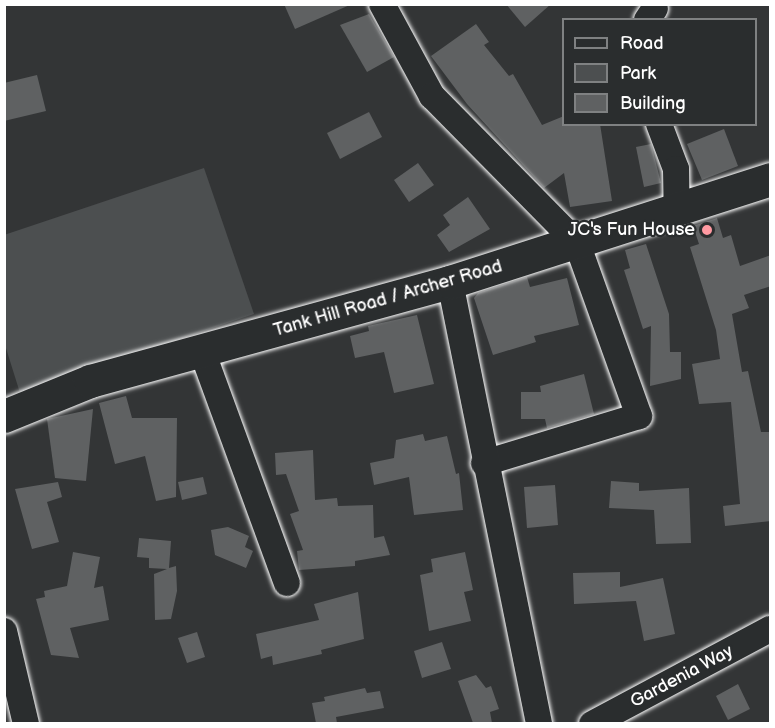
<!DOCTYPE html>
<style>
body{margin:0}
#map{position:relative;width:775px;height:728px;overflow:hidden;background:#333536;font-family:"Balsamiq Sans",sans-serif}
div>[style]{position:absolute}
.green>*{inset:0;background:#4c4f50}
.building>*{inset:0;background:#5f6162}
.roads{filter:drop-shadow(0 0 2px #fff) drop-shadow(0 0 2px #fff)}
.minor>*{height:26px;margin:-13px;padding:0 13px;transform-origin:13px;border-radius:13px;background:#2a2d2e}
.tertiary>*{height:33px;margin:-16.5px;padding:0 16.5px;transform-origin:16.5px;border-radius:16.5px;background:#2a2d2e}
.dots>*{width:16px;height:16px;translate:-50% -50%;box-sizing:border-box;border:3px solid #2a2d2e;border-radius:50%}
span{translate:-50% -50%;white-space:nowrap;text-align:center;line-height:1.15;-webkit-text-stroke:4.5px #2a2d2e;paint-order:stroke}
.poi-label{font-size:18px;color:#fff}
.right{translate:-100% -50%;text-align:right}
.street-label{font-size:18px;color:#fff}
.frame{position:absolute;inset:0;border:6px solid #fff;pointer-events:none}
.legend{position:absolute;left:562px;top:18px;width:195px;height:108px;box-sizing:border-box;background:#2a2d2e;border:2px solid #7f8182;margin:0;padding:8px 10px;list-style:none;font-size:18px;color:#fff}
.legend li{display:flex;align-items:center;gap:12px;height:30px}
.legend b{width:30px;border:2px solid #7f8182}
</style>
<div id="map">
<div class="green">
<div style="clip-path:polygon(204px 168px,254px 314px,20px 393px,5px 345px,4px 235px)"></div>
</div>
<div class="building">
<div style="clip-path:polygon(284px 4px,352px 4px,295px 29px)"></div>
<div style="clip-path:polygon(506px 4px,551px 4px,525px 27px)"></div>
<div style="clip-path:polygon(369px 14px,394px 57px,367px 72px,340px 25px)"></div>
<div style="clip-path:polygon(476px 24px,489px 42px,484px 45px,509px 76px,513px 74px,542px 125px,564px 116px,564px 124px,600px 124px,612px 201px,570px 207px,564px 173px,544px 188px,467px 104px,431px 56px)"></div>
<div style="clip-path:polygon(37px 75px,46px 111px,4px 121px,4px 83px)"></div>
<div style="clip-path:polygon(369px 112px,382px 137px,340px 159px,327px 133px)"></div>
<div style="clip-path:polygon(724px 129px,738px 166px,702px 180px,687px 144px)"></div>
<div style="clip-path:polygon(651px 144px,661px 183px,644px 187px,636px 147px)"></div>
<div style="clip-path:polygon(418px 163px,434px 185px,409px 202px,394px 180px)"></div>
<div style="clip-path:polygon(468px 197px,490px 229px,449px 252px,437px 235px,450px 225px,443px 215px)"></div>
<div style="clip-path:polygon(717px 218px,723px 238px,731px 235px,740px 266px,771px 255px,771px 286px,744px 295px,749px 308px,732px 314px,742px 372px,748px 371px,761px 432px,769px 432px,771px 521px,725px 526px,723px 506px,740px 504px,731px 402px,699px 404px,692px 364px,720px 359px,716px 330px,690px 247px,699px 244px,693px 226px)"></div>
<div style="clip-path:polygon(646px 244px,669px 314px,670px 352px,681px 352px,681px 379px,650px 386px,651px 326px,643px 329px,624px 270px,630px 268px,625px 250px)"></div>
<div style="clip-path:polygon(527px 277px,530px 287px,567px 278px,579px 325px,534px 336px,536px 342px,493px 355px,474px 298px,478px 293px)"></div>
<div style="clip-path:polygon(417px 315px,434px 384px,394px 393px,384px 352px,355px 358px,350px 336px,369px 331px,368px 326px)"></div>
<div style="clip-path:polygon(584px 374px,594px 414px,547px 428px,545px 419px,521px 419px,521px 392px,541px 392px,540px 386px)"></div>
<div style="clip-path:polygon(126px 396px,132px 418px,177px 418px,176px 497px,156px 501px,145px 456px,115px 464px,99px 403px)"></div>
<div style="clip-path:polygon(93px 409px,86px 481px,55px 478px,47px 419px)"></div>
<div style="clip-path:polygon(423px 434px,425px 441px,447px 436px,456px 474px,459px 473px,463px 510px,414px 515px,409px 477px,374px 485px,370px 463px,394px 458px,396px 440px)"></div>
<div style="clip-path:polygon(313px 450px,315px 500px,337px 498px,338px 506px,373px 505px,374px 538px,384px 536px,390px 555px,355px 561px,355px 566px,299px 570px,297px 551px,303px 550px,290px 514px,299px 511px,286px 474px,276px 475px,275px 453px)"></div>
<div style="clip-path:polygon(203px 477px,207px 494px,182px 500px,178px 482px)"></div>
<div style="clip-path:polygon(611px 481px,639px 483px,639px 491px,689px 488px,691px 543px,656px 544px,654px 510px,609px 508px)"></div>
<div style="clip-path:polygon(58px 482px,62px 497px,47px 502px,59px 542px,32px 549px,15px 489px)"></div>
<div style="clip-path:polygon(555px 485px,558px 525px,527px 528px,524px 487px)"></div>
<div style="clip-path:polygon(228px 527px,249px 536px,245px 547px,253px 551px,246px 568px,215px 555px,211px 530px)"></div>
<div style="clip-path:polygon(139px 538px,171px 541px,169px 568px,176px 566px,177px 591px,171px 619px,155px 620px,154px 574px,167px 569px,149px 568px,149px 558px,137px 557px)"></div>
<div style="clip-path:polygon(73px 552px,100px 557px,94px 588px,103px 586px,109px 620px,70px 628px,79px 658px,51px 655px,36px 599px,45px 597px,44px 591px,67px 586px)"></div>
<div style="clip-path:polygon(465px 552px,473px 590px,464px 592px,471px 621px,429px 631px,420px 575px,433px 572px,431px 559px)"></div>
<div style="clip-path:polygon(620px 572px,620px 587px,663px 578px,675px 634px,644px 641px,636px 601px,574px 604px,573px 573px)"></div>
<div style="clip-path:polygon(358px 592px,364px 639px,321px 650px,322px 654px,273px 665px,272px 656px,261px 659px,256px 634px,319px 620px,314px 604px)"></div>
<div style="clip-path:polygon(197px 632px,205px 657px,187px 663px,178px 638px)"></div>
<div style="clip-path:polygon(442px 642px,451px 669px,422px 678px,414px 651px)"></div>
<div style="clip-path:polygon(476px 675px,486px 688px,491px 686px,499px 709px,490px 712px,492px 723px,473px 723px,458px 681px)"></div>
<div style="clip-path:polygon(738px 684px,750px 709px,728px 720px,716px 696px)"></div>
<div style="clip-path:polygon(365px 688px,367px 693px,380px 691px,384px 708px,336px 717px,337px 723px,316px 723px,312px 703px,325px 701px,324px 697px)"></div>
</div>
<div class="roads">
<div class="minor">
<div style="left:382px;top:4px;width:105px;rotate:61.5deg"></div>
<div style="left:432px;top:96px;width:206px;rotate:45.4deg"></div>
<div style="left:577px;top:243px;width:184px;rotate:70.3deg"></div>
<div style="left:639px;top:416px;width:162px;rotate:163.1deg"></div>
<div style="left:647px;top:20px;width:14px;rotate:-56deg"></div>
<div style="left:659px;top:124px;width:48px;rotate:69.3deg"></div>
<div style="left:676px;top:169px;width:39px;rotate:89deg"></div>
<div style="left:450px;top:282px;width:451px;rotate:78.6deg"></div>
<div style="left:202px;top:351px;width:247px;rotate:69.9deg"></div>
<div style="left:4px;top:631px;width:96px;rotate:76.7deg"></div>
<div style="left:592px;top:724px;width:202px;rotate:-28.1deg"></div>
</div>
<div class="tertiary">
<div style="left:4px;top:416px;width:93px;rotate:-22.1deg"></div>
<div style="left:90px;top:381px;width:373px;rotate:-15.4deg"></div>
<div style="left:450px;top:282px;width:336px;rotate:-17.8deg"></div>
</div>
</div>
<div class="dots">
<div style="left:707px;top:230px;background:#ff9aa2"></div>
</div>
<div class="poi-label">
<span class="right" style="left:695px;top:230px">JC's Fun House</span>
</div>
<div class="street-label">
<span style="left:388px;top:299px;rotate:-16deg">Tank Hill Road / Archer Road</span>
<span style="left:682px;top:677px;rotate:-28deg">Gardenia Way</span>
</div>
<div class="frame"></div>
<ul class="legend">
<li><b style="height:8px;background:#2a2d2e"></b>Road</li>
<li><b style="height:16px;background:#4c4f50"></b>Park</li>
<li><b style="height:16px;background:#5f6162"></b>Building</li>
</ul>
</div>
